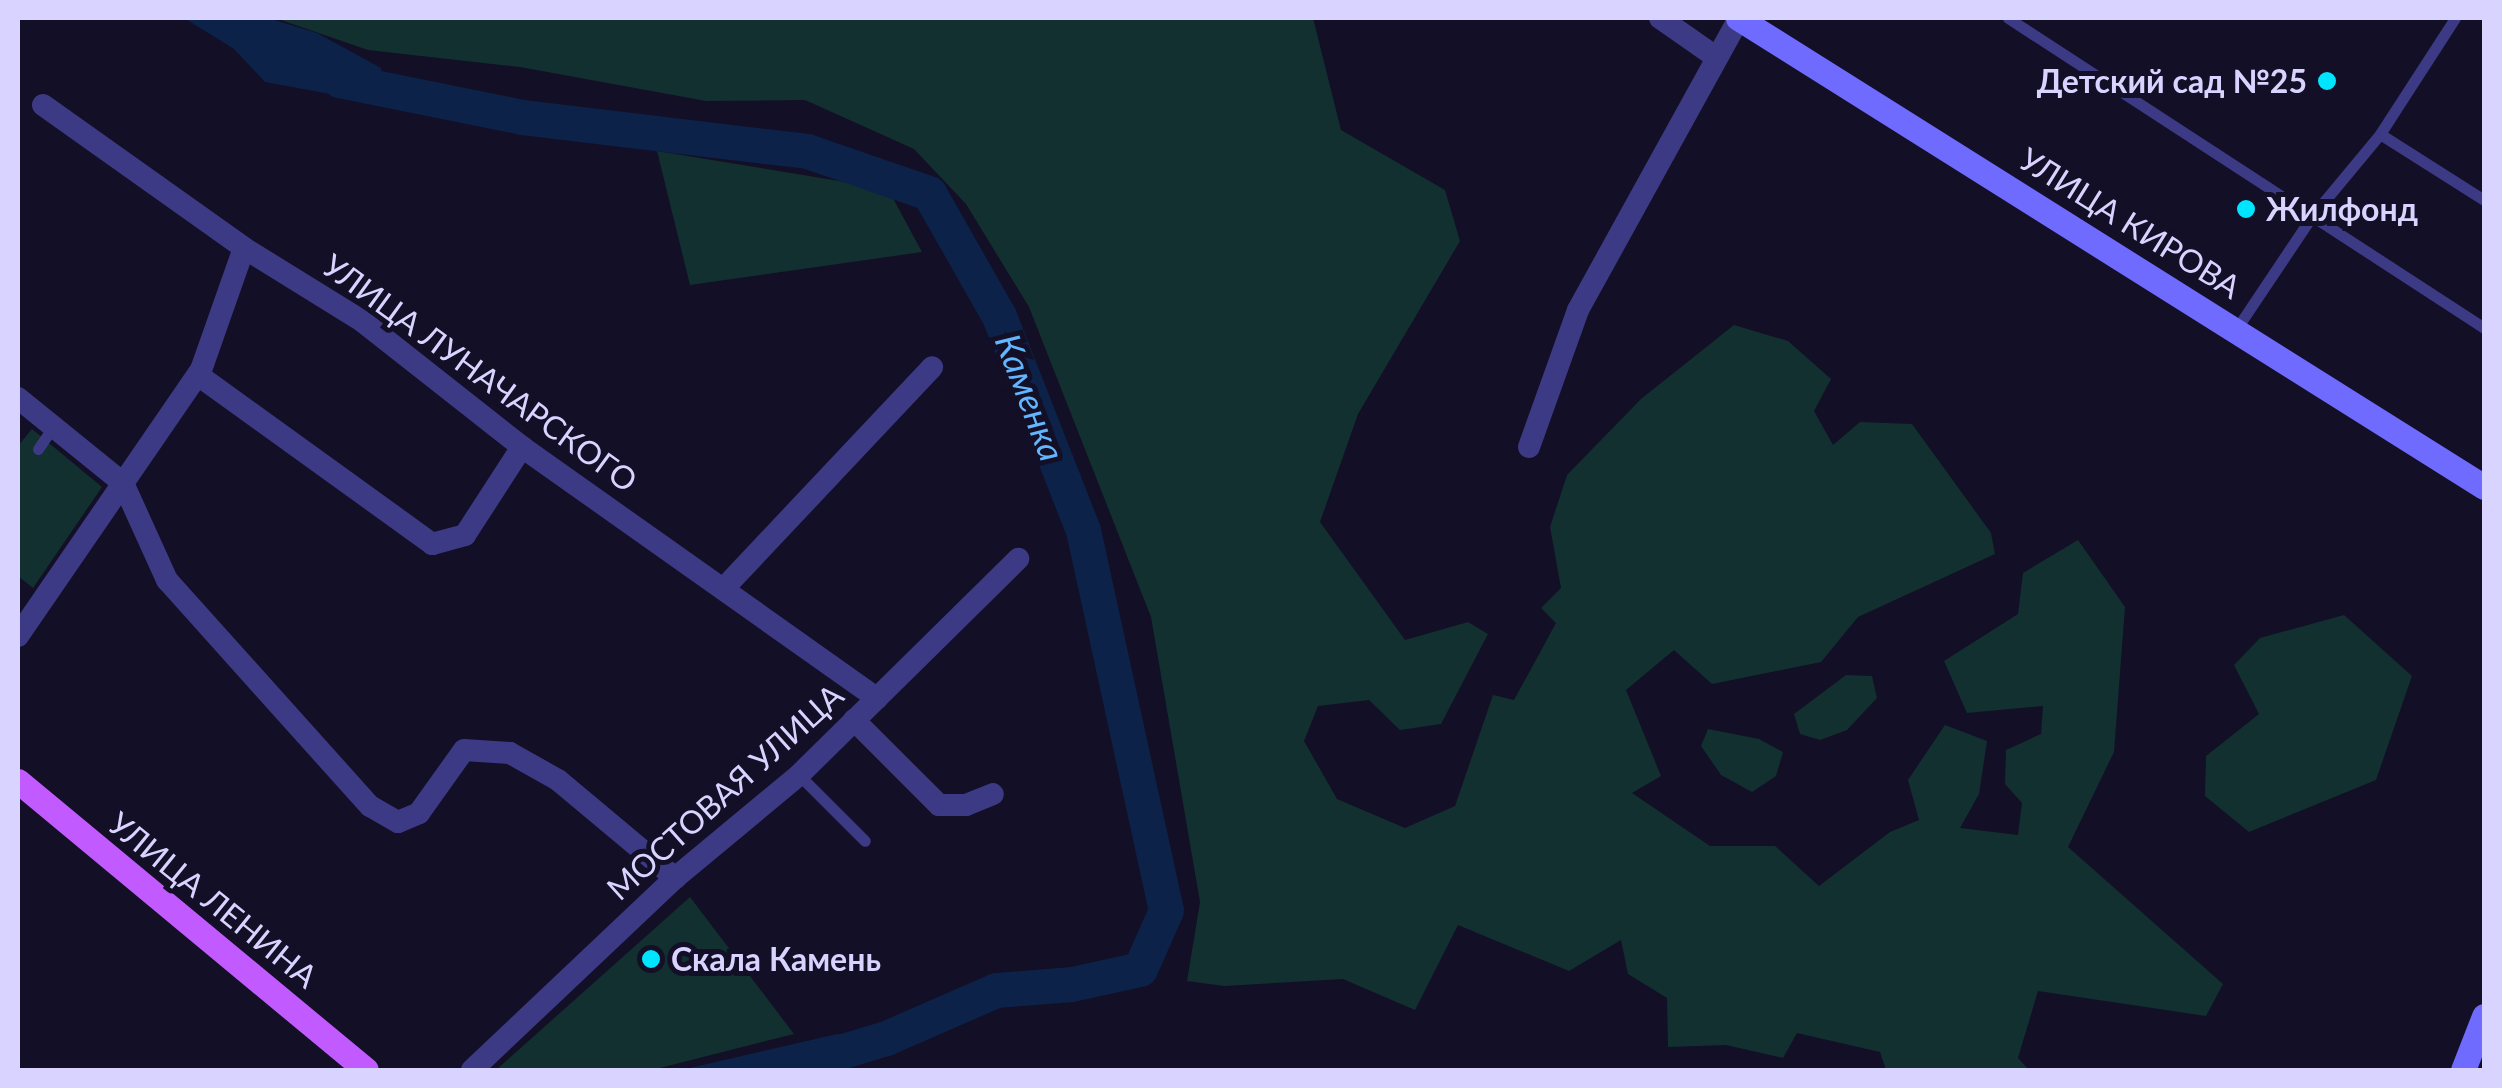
<!DOCTYPE html>
<meta charset="utf-8">
<style>
body{margin:0}
#map{position:relative;width:2502px;height:1088px;overflow:hidden;background:#130f26;font-family:Lato,sans-serif}
div>[style]{position:absolute}
.green>*{inset:0;background:#12302f}
.water>*{inset:0;background:#0c2248}
.river>*{height:35px;margin:-17.5px;padding:0 17.5px;transform-origin:17.5px;border-radius:17.5px;background:#0c2248}
.lane>*{height:11px;margin:-5.5px;padding:0 5.5px;transform-origin:5.5px;border-radius:5.5px;background:#3d3a85}
.street>*{height:22px;margin:-11px;padding:0 11px;transform-origin:11px;border-radius:11px;background:#3d3a85}
.secondary>*{height:25px;margin:-12.5px;padding:0 12.5px;transform-origin:12.5px;border-radius:12.5px;background:#6f6bff}
.primary>*{height:25px;margin:-12.5px;padding:0 12.5px;transform-origin:12.5px;border-radius:12.5px;background:#c25bff}
.dots>*{width:28px;height:28px;translate:-50% -50%;box-sizing:border-box;border:5px solid #130f26;border-radius:50%}
span{translate:-50% -50%;white-space:nowrap;text-align:center;line-height:1.15;-webkit-text-stroke:10px #130f26;paint-order:stroke}
.poi-label{font-size:32px;color:#d9d4ff;font-weight:700}
.right{translate:-100% -50%;text-align:right}
.left{translate:0 -50%;text-align:left}
.street-label{font-size:32px;color:#d9d4ff}
.water-label{font-size:35px;color:#62b6ff;font-style:italic}
.frame{position:absolute;inset:0;border:20px solid #d9d4ff;pointer-events:none}
</style>
<div id="map">
<div class="green">
<div style="clip-path:polygon(275px 18px,1313px 18px,1341px 130px,1445px 190px,1460px 241px,1358px 414px,1320px 522px,1405px 640px,1468px 622px,1488px 634px,1441px 724px,1400px 730px,1369px 700px,1318px 706px,1304px 741px,1337px 799px,1405px 828px,1455px 806px,1493px 695px,1514px 700px,1556px 623px,1541px 608px,1561px 588px,1550px 527px,1567px 475px,1641px 399px,1734px 325px,1788px 341px,1831px 379px,1814px 411px,1833px 445px,1860px 422px,1912px 424px,1991px 533px,1995px 554px,1858px 617px,1821px 662px,1712px 684px,1674px 650px,1626px 690px,1661px 776px,1632px 793px,1710px 846px,1775px 846px,1819px 886px,1890px 832px,1919px 820px,1908px 780px,1945px 725px,1987px 741px,1979px 794px,1960px 828px,2018px 835px,2022px 803px,2005px 784px,2006px 750px,2041px 734px,2043px 706px,1967px 713px,1944px 661px,2018px 614px,2023px 573px,2078px 540px,2125px 607px,2114px 752px,2068px 847px,2223px 984px,2206px 1016px,2038px 991px,2018px 1058px,2029px 1070px,1886px 1070px,1880px 1052px,1797px 1033px,1783px 1058px,1726px 1045px,1668px 1047px,1667px 998px,1628px 974px,1621px 940px,1569px 971px,1458px 925px,1415px 1010px,1343px 979px,1224px 986px,1187px 981px,1200px 902px,1151px 617px,1029px 307px,966px 204px,914px 149px,805px 100px,706px 101px,520px 67px,368px 50px)"></div>
<div style="clip-path:polygon(657px 151px,888px 189px,922px 252px,690px 285px)"></div>
<div style="clip-path:polygon(32px 429px,102px 487px,33px 588px,18px 576px,18px 446px)"></div>
<div style="clip-path:polygon(2344px 615px,2412px 676px,2376px 780px,2249px 832px,2205px 796px,2206px 756px,2259px 714px,2234px 665px,2260px 638px)"></div>
<div style="clip-path:polygon(1846px 675px,1872px 676px,1877px 698px,1847px 730px,1820px 740px,1800px 734px,1794px 714px)"></div>
<div style="clip-path:polygon(1708px 729px,1759px 739px,1783px 752px,1776px 776px,1752px 792px,1721px 775px,1701px 746px)"></div>
<div style="clip-path:polygon(690px 897px,794px 1034px,652px 1070px,496px 1070px)"></div>
</div>
<div class="water">
<div style="clip-path:polygon(184px 18px,268px 18px,317px 33px,381px 68px,382px 90px,374px 102px,265px 82px,234px 49px)"></div>
<div style="clip-path:polygon(837px 1034px,886px 1038px,838px 1070px,681px 1070px)"></div>
</div>
<div class="river">
<div style="left:339px;top:80px;width:187px;rotate:11.4deg"></div>
<div style="left:522px;top:117px;width:287px;rotate:6.8deg"></div>
<div style="left:807px;top:151px;width:129px;rotate:19deg"></div>
<div style="left:929px;top:193px;width:142px;rotate:60.4deg"></div>
<div style="left:999px;top:316px;width:230px;rotate:68.6deg"></div>
<div style="left:1083px;top:530px;width:389px;rotate:77.7deg"></div>
<div style="left:1166px;top:910px;width:64px;rotate:113.8deg"></div>
<div style="left:1140px;top:969px;width:70px;rotate:167.6deg"></div>
<div style="left:1072px;top:984px;width:76px;rotate:175.5deg"></div>
<div style="left:996px;top:990px;width:120px;rotate:156.4deg"></div>
<div style="left:886px;top:1038px;width:111px;rotate:163.2deg"></div>
</div>
<div class="lane">
<div style="left:2008px;top:18px;width:568px;rotate:33.07deg"></div>
<div style="left:2380px;top:134px;width:123px;rotate:32.4deg"></div>
<div style="left:2237px;top:328px;width:135px;rotate:-56.2deg"></div>
<div style="left:2312px;top:216px;width:107px;rotate:-50.3deg"></div>
<div style="left:2380px;top:134px;width:138px;rotate:-57.1deg"></div>
<div style="left:38px;top:449px;width:29px;rotate:-56deg"></div>
<div style="left:799px;top:775px;width:93px;rotate:45deg"></div>
</div>
<div class="street">
<div style="left:1660px;top:18px;width:68px;rotate:34.9deg"></div>
<div style="left:43px;top:105px;width:247px;rotate:35.4deg"></div>
<div style="left:244px;top:248px;width:139px;rotate:31.7deg"></div>
<div style="left:362px;top:321px;width:204px;rotate:38.2deg"></div>
<div style="left:522px;top:447px;width:435px;rotate:35.3deg"></div>
<div style="left:198px;top:375px;width:289px;rotate:35.8deg"></div>
<div style="left:432px;top:544px;width:34px;rotate:-15deg"></div>
<div style="left:465px;top:535px;width:105px;rotate:-57.1deg"></div>
<div style="left:18px;top:398px;width:135px;rotate:39deg"></div>
<div style="left:123px;top:483px;width:107px;rotate:65.6deg"></div>
<div style="left:167px;top:580px;width:304px;rotate:48.1deg"></div>
<div style="left:370px;top:806px;width:32px;rotate:30deg"></div>
<div style="left:398px;top:822px;width:23px;rotate:-23deg"></div>
<div style="left:419px;top:813px;width:77px;rotate:-54.5deg"></div>
<div style="left:464px;top:750px;width:46px;rotate:3.7deg"></div>
<div style="left:510px;top:753px;width:55px;rotate:29.4deg"></div>
<div style="left:558px;top:780px;width:153px;rotate:39.9deg"></div>
<div style="left:1529px;top:447px;width:145px;rotate:-70.3deg"></div>
<div style="left:1578px;top:310px;width:333px;rotate:-61.1deg"></div>
<div style="left:725px;top:587px;width:302px;rotate:-46.7deg"></div>
<div style="left:18px;top:636px;width:323px;rotate:-55.5deg"></div>
<div style="left:201px;top:370px;width:129px;rotate:-70.6deg"></div>
<div style="left:854px;top:720px;width:120px;rotate:45deg"></div>
<div style="left:939px;top:805px;width:27px"></div>
<div style="left:966px;top:805px;width:29px;rotate:-22deg"></div>
<div style="left:472px;top:1070px;width:279px;rotate:-43.4deg"></div>
<div style="left:675px;top:878px;width:161px;rotate:-39.7deg"></div>
<div style="left:799px;top:775px;width:308px;rotate:-44.6deg"></div>
</div>
<div class="secondary">
<div style="left:1738px;top:18px;width:881px;rotate:32.16deg"></div>
<div style="left:2463px;top:1070px;width:58px;rotate:-68.7deg"></div>
</div>
<div class="primary">
<div style="left:18px;top:781px;width:452px;rotate:39.7deg"></div>
</div>
<div class="dots">
<div style="left:2327px;top:81px;background:#00e5ff"></div>
<div style="left:2246px;top:209px;background:#00e5ff"></div>
<div style="left:651px;top:959px;background:#00e5ff"></div>
</div>
<div class="poi-label">
<span class="right" style="left:2307px;top:81px">Детский сад №25</span>
<span class="left" style="left:2266px;top:209px">Жилфонд</span>
<span class="left" style="left:671px;top:959px">Скала Камень</span>
</div>
<div class="street-label">
<span style="left:2130px;top:223px;rotate:32deg">УЛИЦА КИРОВА</span>
<span style="left:480px;top:373px;rotate:36deg">УЛИЦА ЛУНАЧАРСКОГО</span>
<span style="left:725px;top:792px;rotate:-42deg">МОСТОВАЯ УЛИЦА</span>
<span style="left:213px;top:900px;rotate:39deg">УЛИЦА ЛЕНИНА</span>
</div>
<div class="water-label">
<span style="left:1031px;top:397px;rotate:69deg">Каменка</span>
</div>
<div class="frame"></div>
</div>
